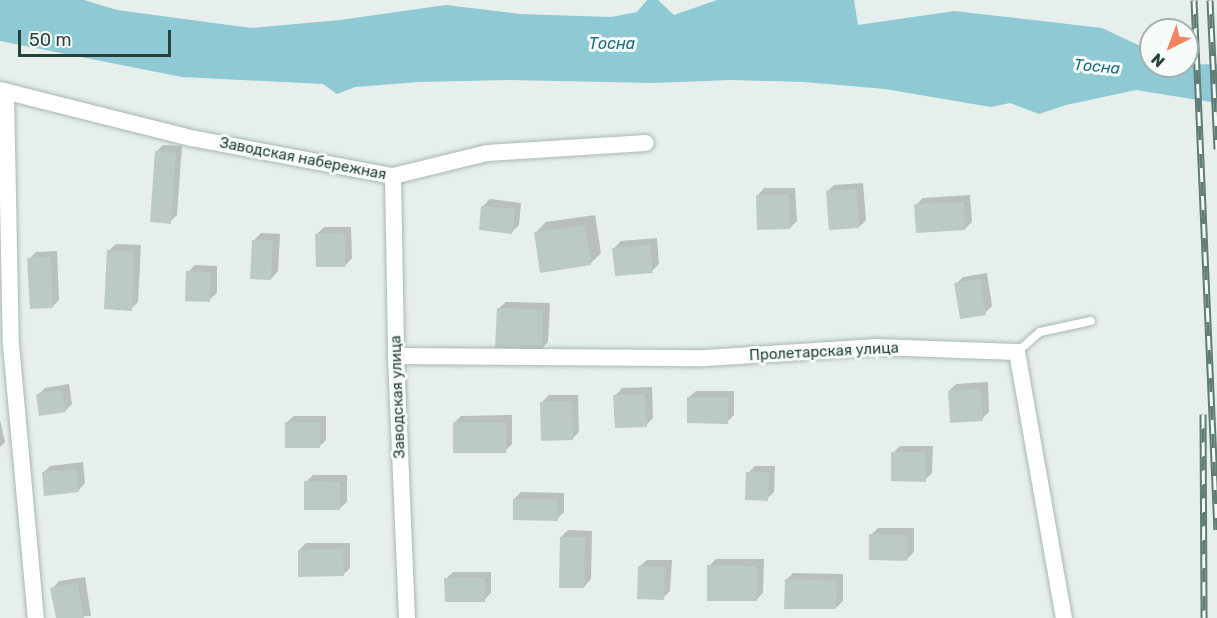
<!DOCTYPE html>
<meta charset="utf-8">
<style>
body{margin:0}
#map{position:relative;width:1217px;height:618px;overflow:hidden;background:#e6efeb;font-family:Rubik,sans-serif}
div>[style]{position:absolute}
.water>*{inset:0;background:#8ec9d4}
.shadow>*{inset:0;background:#0003}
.building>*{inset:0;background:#bbcac4}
.roads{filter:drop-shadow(0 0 2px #a8b8b2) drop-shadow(0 0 2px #a8b8b2)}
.lane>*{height:8px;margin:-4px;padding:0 4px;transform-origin:4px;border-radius:4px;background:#fff}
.street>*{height:16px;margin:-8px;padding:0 8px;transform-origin:8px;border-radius:8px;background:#fff}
.rail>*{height:7px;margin-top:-3.5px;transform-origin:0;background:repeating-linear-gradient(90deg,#f7fbf9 0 14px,#5f7d75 0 28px);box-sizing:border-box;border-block:2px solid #5f7d75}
span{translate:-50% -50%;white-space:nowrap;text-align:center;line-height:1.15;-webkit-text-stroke:6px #f7fbf9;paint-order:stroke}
.street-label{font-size:15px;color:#24423a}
.water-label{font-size:16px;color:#1c6f80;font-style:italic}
.north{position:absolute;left:1139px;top:18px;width:60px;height:60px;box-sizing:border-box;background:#f7fbf9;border:2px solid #a3b1ad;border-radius:50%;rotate:222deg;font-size:16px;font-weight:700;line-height:24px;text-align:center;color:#24423a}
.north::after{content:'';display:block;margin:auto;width:21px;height:27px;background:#f4845f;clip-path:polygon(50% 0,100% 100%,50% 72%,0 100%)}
.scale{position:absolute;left:18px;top:30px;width:153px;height:27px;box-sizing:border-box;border:3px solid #24423a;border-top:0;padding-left:8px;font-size:18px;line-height:21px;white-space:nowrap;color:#24423a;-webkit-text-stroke:4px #f7fbf9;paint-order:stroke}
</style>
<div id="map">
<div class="water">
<div style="clip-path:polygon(0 0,84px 0,117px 10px,251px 28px,340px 20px,446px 5px,520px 14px,611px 17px,637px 12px,647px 0,658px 0,674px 15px,717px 0,854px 0,858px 25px,954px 11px,1102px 28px,1151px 51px,1151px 66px,1217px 64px,1217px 103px,1136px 90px,1066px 105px,1039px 114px,1010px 103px,991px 107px,885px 89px,804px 82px,730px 80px,654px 83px,509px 80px,419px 82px,355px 87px,337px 94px,323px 84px,182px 77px,0 41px)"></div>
</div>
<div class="shadow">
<div style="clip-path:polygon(163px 145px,182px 146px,177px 215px,170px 222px,156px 152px)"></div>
<div style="clip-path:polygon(863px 183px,866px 220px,859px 227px,827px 192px,834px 185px)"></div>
<div style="clip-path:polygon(764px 188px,795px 188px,797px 221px,790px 228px,757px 196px)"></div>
<div style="clip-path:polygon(970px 195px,972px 222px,965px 229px,916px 205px,923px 198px)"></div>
<div style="clip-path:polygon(490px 199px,521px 203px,519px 225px,512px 232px,483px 206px)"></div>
<div style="clip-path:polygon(595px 215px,601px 253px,590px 264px,535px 233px,546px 222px)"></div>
<div style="clip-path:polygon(324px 227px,351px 227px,352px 258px,345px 266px,317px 234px)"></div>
<div style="clip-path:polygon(261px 233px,280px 234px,278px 271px,271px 279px,254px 240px)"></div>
<div style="clip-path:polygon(657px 238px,659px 264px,652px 271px,614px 248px,621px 241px)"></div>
<div style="clip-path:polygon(116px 244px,141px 245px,138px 302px,131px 309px,108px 251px)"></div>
<div style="clip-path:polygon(57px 251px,59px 300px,52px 307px,29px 259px,36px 252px)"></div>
<div style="clip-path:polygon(195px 265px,217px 266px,217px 293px,209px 300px,188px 272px)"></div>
<div style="clip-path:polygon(987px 273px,992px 306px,985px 313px,956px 284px,963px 277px)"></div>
<div style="clip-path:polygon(506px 302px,550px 303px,548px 342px,541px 349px,498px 309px)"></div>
<div style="clip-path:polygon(988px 382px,989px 412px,982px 419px,949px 391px,956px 384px)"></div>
<div style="clip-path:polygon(69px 384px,72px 404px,65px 411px,38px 395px,45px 388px)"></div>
<div style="clip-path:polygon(652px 387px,653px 418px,646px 425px,615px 396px,622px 388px)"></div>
<div style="clip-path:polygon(696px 391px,734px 391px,734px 415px,727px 422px,688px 398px)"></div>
<div style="clip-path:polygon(549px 395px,578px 395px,579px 432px,572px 439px,542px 402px)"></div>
<div style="clip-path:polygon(512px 415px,512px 444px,505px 451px,454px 423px,461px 416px)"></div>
<div style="clip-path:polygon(294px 416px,326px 416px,326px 440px,319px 447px,286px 423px)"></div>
<div style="clip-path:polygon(0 420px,5px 442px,0 447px)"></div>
<div style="clip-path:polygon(900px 446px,933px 446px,932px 473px,925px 480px,893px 453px)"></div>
<div style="clip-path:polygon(83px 462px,85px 483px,78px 491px,43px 473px,50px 466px)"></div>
<div style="clip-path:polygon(755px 466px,775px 466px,774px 492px,767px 499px,748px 473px)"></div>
<div style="clip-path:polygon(313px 475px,347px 475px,347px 502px,339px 509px,306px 482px)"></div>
<div style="clip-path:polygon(521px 492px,564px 493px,564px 512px,557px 519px,514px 499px)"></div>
<div style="clip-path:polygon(878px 528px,914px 528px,914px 552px,907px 559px,871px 535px)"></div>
<div style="clip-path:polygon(568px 530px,592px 531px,591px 579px,584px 587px,561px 537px)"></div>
<div style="clip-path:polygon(306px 543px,350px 543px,350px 568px,343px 575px,299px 550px)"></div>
<div style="clip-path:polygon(716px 559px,764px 559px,763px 593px,756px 600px,709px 566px)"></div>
<div style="clip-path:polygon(647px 560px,672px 560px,670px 591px,663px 598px,639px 567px)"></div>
<div style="clip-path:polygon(453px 572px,491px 572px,491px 593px,484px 600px,446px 579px)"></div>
<div style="clip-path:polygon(793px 573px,843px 574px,843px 601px,836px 608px,786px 580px)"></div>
<div style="clip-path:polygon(85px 577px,91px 616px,57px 618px,52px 589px,59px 581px)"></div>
</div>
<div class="building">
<div style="clip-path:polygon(155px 151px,176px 153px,171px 224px,150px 222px)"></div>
<div style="clip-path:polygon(857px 189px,859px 228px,829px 230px,826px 191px)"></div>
<div style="clip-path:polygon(789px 194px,790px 229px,757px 230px,756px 195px)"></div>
<div style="clip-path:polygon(964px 202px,965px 230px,916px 233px,914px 204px)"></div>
<div style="clip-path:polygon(481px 206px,515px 209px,512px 234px,479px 230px)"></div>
<div style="clip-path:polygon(585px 225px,591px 265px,540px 273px,534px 232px)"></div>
<div style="clip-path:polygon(345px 233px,345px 267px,316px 267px,315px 234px)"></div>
<div style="clip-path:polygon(252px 240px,273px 241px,271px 280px,250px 279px)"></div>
<div style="clip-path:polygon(650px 245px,653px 273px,615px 276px,612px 248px)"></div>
<div style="clip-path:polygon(107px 250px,134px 251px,132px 311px,104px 309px)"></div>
<div style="clip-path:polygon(51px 257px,53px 308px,30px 309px,27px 258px)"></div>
<div style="clip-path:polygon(186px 271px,211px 272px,210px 302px,185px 301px)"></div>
<div style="clip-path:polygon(980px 279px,986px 315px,960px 319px,954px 283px)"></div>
<div style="clip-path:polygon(497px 308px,543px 310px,542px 350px,495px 348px)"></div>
<div style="clip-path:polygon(981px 389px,983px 421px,950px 423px,948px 391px)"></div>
<div style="clip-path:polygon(62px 390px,66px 412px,39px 416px,36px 394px)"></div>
<div style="clip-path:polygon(645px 394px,647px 427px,615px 428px,613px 395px)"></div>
<div style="clip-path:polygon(687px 397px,728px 397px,728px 424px,687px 423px)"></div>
<div style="clip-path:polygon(572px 401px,573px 440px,541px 441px,540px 402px)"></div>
<div style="clip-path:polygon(285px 422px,320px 422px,320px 448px,285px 448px)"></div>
<div style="clip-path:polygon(453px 422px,506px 422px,506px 453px,453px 453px)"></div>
<div style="clip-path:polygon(891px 452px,926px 452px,926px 482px,891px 481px)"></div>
<div style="clip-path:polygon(76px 469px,79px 492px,44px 496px,42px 472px)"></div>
<div style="clip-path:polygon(746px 472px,769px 473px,768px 501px,745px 500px)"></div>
<div style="clip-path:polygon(304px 481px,340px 482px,340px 510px,304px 510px)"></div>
<div style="clip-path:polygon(513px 499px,558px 499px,558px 521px,513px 520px)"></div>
<div style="clip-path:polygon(869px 534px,908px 535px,907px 561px,869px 560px)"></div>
<div style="clip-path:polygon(560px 537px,586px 537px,584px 588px,559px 588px)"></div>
<div style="clip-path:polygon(343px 549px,344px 576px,298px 577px,298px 550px)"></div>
<div style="clip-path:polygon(707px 565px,757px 566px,757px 601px,707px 601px)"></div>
<div style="clip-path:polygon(638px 566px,665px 567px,664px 600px,637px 599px)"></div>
<div style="clip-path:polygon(444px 578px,485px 578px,485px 602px,445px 602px)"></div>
<div style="clip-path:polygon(785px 579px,837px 580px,836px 609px,784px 609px)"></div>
<div style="clip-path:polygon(78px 583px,84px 618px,56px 618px,50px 588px)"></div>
</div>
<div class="roads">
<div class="lane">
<div style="left:1017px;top:352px;width:30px;rotate:-41deg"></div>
<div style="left:1040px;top:332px;width:52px;rotate:-12.2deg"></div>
</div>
<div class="street">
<div style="left:0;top:90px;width:197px;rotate:14.1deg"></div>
<div style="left:191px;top:138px;width:206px;rotate:10.7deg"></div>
<div style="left:393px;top:176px;width:97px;rotate:-13.7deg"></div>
<div style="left:487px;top:153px;width:159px;rotate:-3.6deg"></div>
<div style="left:6px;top:94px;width:251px;rotate:88.9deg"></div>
<div style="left:11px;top:345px;width:274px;rotate:84.8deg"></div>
<div style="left:393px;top:176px;width:180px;rotate:89deg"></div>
<div style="left:396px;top:356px;width:262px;rotate:87.6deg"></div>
<div style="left:396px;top:356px;width:310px;rotate:0.4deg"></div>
<div style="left:706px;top:358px;width:168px;rotate:-3.7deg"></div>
<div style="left:874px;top:347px;width:143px;rotate:2deg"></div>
<div style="left:1017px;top:352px;width:270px;rotate:80deg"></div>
</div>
</div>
<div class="rail">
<div style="left:1194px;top:0;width:530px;rotate:87.52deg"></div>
<div style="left:1210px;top:0;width:149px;rotate:87.3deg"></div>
<div style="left:1203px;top:414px;width:204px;rotate:89.7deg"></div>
</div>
<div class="street-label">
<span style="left:303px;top:159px;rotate:11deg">Заводская набережная</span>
<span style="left:824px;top:352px;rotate:-3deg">Пролетарская улица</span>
<span style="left:398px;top:397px;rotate:-92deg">Заводская улица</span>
</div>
<div class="water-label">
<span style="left:612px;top:44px">Тосна</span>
<span style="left:1097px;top:67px;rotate:5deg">Тосна</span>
</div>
<div class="north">N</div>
<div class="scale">50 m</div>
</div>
